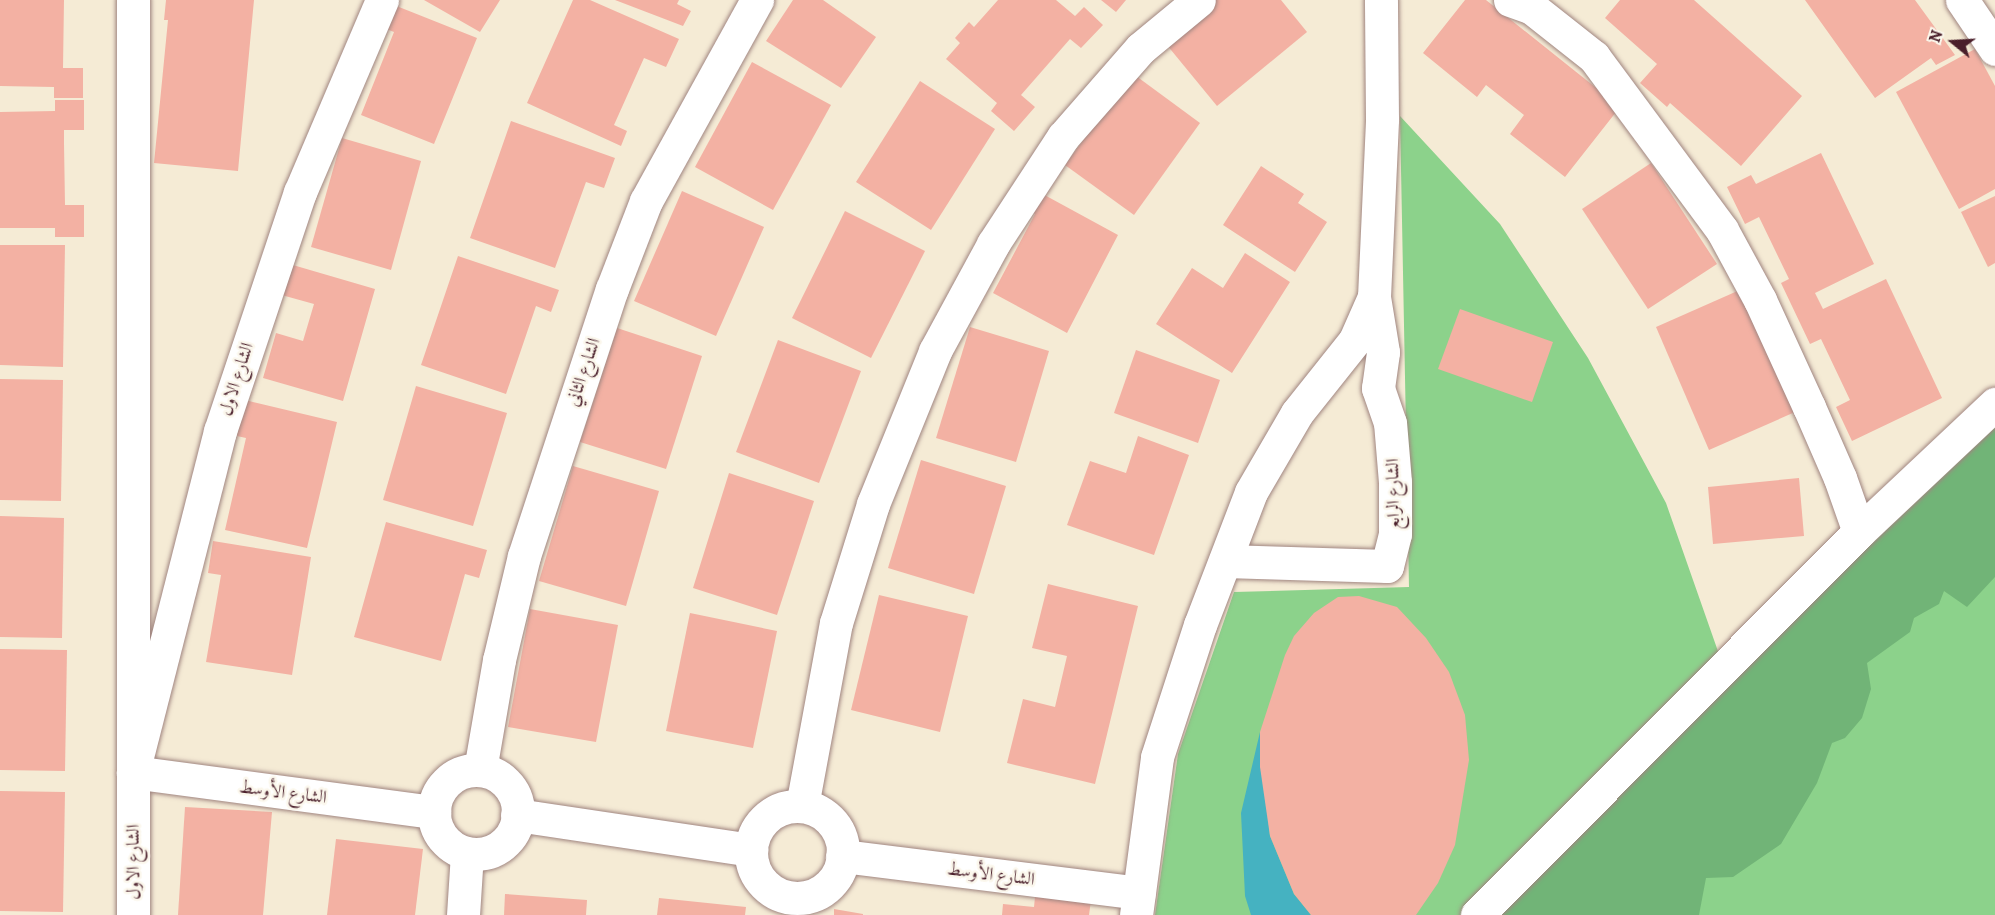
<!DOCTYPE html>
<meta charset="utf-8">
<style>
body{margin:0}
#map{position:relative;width:1995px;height:915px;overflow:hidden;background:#f5ebd5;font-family:Alegreya,Amiri,serif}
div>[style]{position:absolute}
.green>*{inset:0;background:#8cd28b}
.forest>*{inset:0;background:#71b477}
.water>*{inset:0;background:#45b2c1}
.building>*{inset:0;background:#f3b1a3}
.roads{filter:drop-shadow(0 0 2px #a08580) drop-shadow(0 0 2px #a08580)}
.street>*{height:33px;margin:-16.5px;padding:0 16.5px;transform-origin:16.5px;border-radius:16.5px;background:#fff}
.street>.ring{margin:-16.5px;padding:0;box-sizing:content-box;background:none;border:33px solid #fff;border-radius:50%}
span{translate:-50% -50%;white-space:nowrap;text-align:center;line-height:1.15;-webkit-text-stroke:5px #fbf7ec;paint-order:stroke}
.street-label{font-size:18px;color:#4a1f2b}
.north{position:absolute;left:1923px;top:12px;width:60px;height:60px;-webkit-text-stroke:4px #fbf7ec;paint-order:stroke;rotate:288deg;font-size:16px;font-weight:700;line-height:24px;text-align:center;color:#4a1f2b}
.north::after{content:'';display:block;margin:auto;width:21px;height:27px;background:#4a1f2b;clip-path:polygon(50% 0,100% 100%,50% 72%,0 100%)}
</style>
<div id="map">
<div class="green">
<div style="clip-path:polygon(1400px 116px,1500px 224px,1588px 358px,1666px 503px,1720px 657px,1462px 915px,1155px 915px,1178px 754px,1234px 592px,1409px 587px)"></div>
<div style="clip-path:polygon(1995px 413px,1995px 915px,1496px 915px)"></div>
</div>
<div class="forest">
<div style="clip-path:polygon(1995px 413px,1995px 577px,1967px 607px,1944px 591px,1939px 604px,1914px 618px,1910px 632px,1867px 663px,1871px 689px,1862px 718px,1845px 738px,1832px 743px,1817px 783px,1781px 844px,1733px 877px,1706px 878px,1699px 915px,1496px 915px)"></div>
</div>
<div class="water">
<div style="clip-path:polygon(1260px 732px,1270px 836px,1294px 894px,1311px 915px,1251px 915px,1245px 896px,1241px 813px)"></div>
</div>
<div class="building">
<div style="clip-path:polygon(0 0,64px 0,63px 68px,83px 68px,83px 98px,54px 98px,54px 87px,0 86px)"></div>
<div style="clip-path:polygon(166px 0,254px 0,238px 171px,154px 163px,168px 20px,164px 20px)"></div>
<div style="clip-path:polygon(424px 0,500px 0,480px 32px)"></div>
<div style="clip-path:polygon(573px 0,590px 0,679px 39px,666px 67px,644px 58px,614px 125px,627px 131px,621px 146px,527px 103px)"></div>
<div style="clip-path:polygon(615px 0,679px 0,677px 4px,691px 11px,683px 26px)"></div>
<div style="clip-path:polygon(793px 0,823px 0,876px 37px,841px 88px,766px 41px)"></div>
<div style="clip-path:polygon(998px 0,1056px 0,1075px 16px,1084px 7px,1103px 25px,1081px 48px,1070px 39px,1021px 95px,1035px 107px,1014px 131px,991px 111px,997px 103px,946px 59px,960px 43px,955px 38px,969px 22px,974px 27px)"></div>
<div style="clip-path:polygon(1101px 0,1126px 0,1116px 12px)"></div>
<div style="clip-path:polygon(1208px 0,1281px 0,1307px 32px,1217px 106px,1162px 39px)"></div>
<div style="clip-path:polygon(1465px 0,1486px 0,1620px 107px,1565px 177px,1510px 134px,1524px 115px,1486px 85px,1477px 97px,1423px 53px)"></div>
<div style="clip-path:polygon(1620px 0,1694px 0,1802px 96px,1741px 166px,1670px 103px,1667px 107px,1640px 83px,1657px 64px,1605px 18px)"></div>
<div style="clip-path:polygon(1805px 0,1915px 0,1955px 55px,1936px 65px,1931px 58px,1875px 98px)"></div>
<div style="clip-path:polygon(394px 5px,477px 38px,434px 144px,361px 115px,394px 32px,384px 28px)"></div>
<div style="clip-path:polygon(1975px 49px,1995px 86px,1995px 189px,1959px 209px,1896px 92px)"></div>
<div style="clip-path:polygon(752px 62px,831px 105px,773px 210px,695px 167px)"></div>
<div style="clip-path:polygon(1132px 73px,1200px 123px,1134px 215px,1065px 165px)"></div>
<div style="clip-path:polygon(920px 81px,995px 129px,931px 230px,856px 182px)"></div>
<div style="clip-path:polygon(55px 100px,84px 100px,84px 130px,64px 130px,64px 143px,65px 205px,84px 205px,84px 237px,55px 237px,55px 228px,0 228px,0 112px,55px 111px)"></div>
<div style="clip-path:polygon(511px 121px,615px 158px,604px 188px,586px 182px,555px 268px,470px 238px)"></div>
<div style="clip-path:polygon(342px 138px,421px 161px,391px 270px,311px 247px)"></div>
<div style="clip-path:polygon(1821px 153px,1874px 264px,1815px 293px,1823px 309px,1886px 279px,1942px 398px,1852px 441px,1836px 407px,1850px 400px,1821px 339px,1810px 344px,1781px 283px,1789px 279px,1759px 217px,1745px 224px,1727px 187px,1751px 175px,1756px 184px)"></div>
<div style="clip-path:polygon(1651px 163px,1717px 264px,1648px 309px,1582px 209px)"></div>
<div style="clip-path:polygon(1261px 166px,1304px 194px,1298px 203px,1327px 222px,1295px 272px,1223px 225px)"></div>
<div style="clip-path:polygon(682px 191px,764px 227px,716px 336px,634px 301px)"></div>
<div style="clip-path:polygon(1039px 192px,1118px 235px,1067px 333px,993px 293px,1035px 214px,1029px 211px)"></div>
<div style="clip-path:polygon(1995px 196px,1995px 263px,1988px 267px,1961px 212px)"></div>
<div style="clip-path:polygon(845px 211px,925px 251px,871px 358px,792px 318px)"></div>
<div style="clip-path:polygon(0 245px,65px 245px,63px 367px,0 365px)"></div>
<div style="clip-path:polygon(1245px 253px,1290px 282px,1232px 373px,1156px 324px,1192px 268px,1223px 288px)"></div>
<div style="clip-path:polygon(458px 256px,559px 290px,551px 312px,536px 306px,506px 394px,421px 365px)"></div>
<div style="clip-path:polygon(286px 263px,375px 289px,343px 401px,263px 378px,276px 333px,303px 341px,314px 304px,278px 294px)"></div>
<div style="clip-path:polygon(1742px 289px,1795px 412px,1709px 450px,1656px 327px)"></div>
<div style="clip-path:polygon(1460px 309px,1553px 342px,1532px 402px,1438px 369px)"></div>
<div style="clip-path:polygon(970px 327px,1049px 351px,1016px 462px,936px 438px)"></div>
<div style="clip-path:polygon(617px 328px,702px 356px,666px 469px,580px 442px)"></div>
<div style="clip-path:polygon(778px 340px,861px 371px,819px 483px,736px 452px)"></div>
<div style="clip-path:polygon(1136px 350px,1220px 380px,1198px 443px,1114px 413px)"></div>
<div style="clip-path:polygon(0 379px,63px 380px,61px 501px,0 500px)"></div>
<div style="clip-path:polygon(416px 386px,507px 413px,473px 526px,383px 500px)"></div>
<div style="clip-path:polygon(245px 400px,337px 422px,307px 548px,225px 530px,246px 438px,237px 436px)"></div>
<div style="clip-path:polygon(1138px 436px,1189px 455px,1154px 555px,1067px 525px,1090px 461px,1126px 473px)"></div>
<div style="clip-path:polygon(921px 460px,1006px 486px,974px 594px,888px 568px)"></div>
<div style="clip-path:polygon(573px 466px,659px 491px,626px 606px,539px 581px)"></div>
<div style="clip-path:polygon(729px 473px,814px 501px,777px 615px,693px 588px)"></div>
<div style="clip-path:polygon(1799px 478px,1804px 536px,1713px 544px,1708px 487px)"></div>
<div style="clip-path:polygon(0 516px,64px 518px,62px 638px,0 637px)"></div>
<div style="clip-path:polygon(386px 522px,487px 550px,479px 578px,465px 574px,441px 661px,354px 637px)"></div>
<div style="clip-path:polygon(213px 541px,311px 557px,292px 675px,206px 662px,221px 575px,208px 573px)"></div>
<div style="clip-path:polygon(1048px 584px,1138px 606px,1095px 784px,1007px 763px,1023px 699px,1055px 707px,1067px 656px,1032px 648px)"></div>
<div style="clip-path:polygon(879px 595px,968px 616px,940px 732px,851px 710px)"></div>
<div style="clip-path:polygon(1359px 596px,1397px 607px,1426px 638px,1449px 672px,1465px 715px,1469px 760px,1455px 845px,1438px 883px,1416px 915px,1311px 915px,1294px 894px,1270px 836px,1260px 767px,1260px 732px,1285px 655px,1294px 636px,1314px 613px,1338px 597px)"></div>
<div style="clip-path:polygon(530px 609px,618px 625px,596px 742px,508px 727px)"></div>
<div style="clip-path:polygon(690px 613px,777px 631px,753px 748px,666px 731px)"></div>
<div style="clip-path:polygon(0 649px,67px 650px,65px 771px,0 770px)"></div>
<div style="clip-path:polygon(0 791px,65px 792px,63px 912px,0 911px)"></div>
<div style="clip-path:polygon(185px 807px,272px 812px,263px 915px,178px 915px)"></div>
<div style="clip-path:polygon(336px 839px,423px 849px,415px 915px,327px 915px)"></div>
<div style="clip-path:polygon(1036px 887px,1092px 893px,1089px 915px,1002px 915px,1003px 904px,1034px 907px)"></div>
<div style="clip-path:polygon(505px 894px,587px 900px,586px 915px,504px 915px)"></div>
<div style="clip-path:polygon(659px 898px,746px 907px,745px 915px,657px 915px)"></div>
<div style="clip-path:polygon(834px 909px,863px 914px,863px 915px,834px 915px)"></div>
</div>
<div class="roads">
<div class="street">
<div style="left:382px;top:0;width:209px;rotate:113.1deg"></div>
<div style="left:300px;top:192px;width:252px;rotate:108.5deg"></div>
<div style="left:220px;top:431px;width:352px;rotate:104.3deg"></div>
<div style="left:133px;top:772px;width:304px;rotate:7.6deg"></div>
<div style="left:1510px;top:0;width:23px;rotate:20deg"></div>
<div style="left:1532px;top:8px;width:79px;rotate:38.3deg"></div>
<div style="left:1594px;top:57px;width:215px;rotate:53.5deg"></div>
<div style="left:1722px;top:230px;width:80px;rotate:61.5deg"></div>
<div style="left:1760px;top:300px;width:118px;rotate:65.4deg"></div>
<div style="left:1809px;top:407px;width:77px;rotate:66.4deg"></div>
<div style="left:1840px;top:478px;width:57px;rotate:70.6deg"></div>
<div style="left:1962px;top:0;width:59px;rotate:56deg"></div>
<div style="left:1225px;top:561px;width:162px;rotate:1.8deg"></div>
<div style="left:1387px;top:566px;width:33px;rotate:-76deg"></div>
<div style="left:1395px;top:534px;width:52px;rotate:-90deg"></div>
<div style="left:1395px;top:482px;width:59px;rotate:-94.8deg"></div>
<div style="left:1390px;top:423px;width:37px;rotate:-109deg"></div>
<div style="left:1378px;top:388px;width:36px;rotate:-82deg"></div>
<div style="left:1383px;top:352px;width:56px;rotate:-99.3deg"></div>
<div style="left:480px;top:770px;width:112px;rotate:-80.2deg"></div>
<div style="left:499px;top:660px;width:107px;rotate:-76.5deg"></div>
<div style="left:524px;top:556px;width:281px;rotate:-71.8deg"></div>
<div style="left:612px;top:289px;width:94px;rotate:-68.9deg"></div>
<div style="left:646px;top:201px;width:230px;rotate:-61.1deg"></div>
<div class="ring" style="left:434px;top:770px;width:51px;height:51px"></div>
<div style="left:802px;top:806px;width:186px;rotate:-79.5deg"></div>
<div style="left:836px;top:623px;width:125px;rotate:-72.7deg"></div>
<div style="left:873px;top:504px;width:165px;rotate:-67.9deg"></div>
<div style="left:935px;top:351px;width:122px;rotate:-61.5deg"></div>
<div style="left:993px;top:244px;width:128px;rotate:-56.8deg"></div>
<div style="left:1063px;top:137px;width:118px;rotate:-48.8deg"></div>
<div style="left:1141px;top:48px;width:75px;rotate:-39.6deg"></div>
<div class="ring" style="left:751px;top:806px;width:59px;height:59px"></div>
<div style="left:517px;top:815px;width:237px;rotate:8.5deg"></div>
<div style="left:842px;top:856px;width:299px;rotate:7.1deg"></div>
<div style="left:133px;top:915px;width:915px;rotate:-90deg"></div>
<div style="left:463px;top:915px;width:62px;rotate:-86.3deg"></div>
<div style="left:1136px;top:915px;width:159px;rotate:-82.4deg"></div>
<div style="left:1157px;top:757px;width:139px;rotate:-72deg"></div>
<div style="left:1200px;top:625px;width:142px;rotate:-69deg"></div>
<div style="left:1251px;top:492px;width:91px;rotate:-59.8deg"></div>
<div style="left:1297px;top:413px;width:93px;rotate:-51.5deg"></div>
<div style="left:1355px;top:340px;width:47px;rotate:-66.2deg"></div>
<div style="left:1374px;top:297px;width:178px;rotate:-87.4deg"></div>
<div style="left:1382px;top:119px;width:119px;rotate:-90.5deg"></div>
<div style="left:1477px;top:915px;width:541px;rotate:-45.07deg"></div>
<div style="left:1859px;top:532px;width:187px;rotate:-43.3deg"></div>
</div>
</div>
<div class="street-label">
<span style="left:583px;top:372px;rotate:-71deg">الشارع الثاني</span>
<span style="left:236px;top:379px;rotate:-72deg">الشارع الاول</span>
<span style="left:1393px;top:494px;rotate:-91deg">الشارع الرابع</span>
<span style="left:283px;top:792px;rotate:7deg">الشارع الأوسط</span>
<span style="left:133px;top:862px;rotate:-90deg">الشارع الاول</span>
<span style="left:991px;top:874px;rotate:7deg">الشارع الأوسط</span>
</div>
<div class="north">N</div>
</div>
